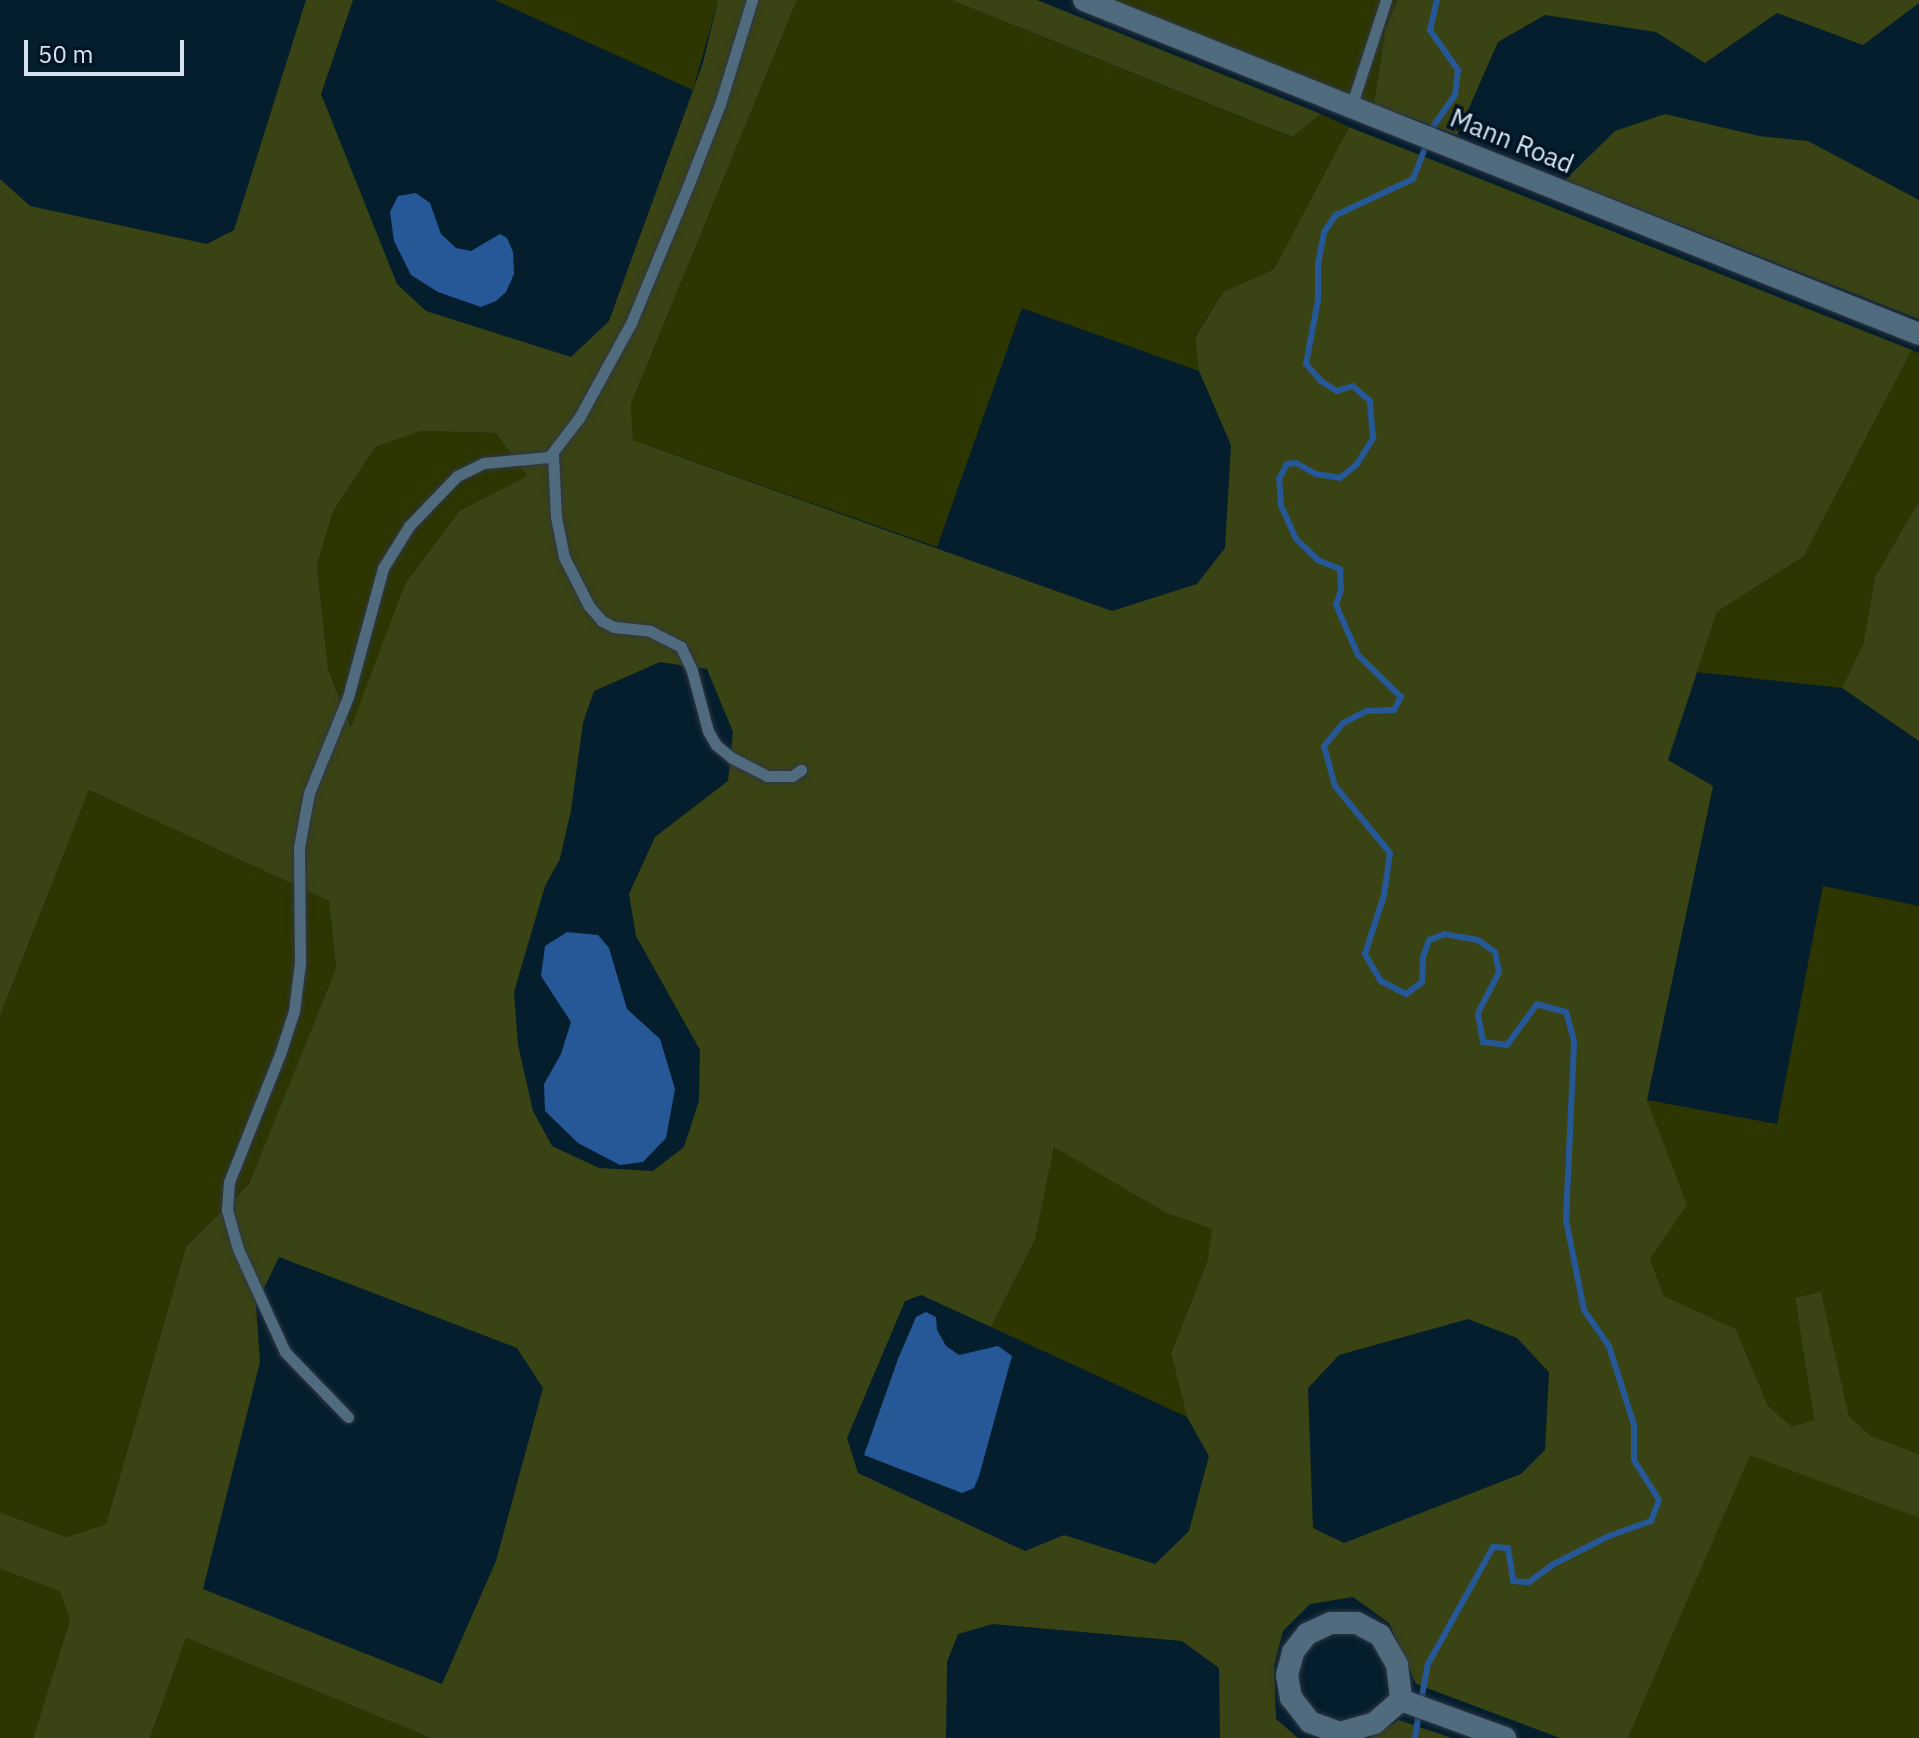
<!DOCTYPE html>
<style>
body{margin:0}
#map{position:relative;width:1919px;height:1738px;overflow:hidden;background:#051e2d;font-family:"IBM Plex Sans",sans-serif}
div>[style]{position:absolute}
.green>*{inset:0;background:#2d3601}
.forest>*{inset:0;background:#3a4313}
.water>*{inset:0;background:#265898}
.stream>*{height:6px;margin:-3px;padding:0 3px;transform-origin:3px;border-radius:3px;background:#265898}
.roads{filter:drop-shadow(0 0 2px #2f3745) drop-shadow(0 0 2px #2f3745)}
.lane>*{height:11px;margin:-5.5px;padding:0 5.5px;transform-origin:5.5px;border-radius:5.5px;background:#506b7e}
.street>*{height:22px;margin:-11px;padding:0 11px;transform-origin:11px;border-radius:11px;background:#506b7e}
span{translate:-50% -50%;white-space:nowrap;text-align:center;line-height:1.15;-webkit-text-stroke:7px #001423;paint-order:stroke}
.street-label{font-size:26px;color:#d5e3ee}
.scale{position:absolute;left:24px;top:40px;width:160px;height:36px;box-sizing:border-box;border:4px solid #d5e3ee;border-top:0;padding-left:10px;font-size:24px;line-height:28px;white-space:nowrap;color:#d5e3ee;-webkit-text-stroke:6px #001423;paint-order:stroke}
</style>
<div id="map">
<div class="green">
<div style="clip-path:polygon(495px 0,718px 0,693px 90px)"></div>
<div style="clip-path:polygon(797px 0,951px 0,1291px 137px,1321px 114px,1349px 127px,1274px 269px,1223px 292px,1195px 336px,1199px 371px,1022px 308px,937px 547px,633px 440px,631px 404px)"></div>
<div style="clip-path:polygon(1114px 0,1397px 0,1385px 30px,1374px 104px)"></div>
<div style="clip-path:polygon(1912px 350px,1919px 353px,1919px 501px,1875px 577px,1863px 644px,1842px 688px,1697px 672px,1717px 612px,1804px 556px)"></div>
<div style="clip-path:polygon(422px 431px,496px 433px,527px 476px,459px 511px,405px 584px,352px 728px,328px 669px,317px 563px,333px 512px,375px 447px)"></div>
<div style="clip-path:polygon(89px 790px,329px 901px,336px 968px,249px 1184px,186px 1247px,106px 1524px,66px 1537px,0 1512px,0 1016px)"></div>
<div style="clip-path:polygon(1823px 886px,1919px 906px,1919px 1454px,1871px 1436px,1849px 1416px,1821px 1293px,1795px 1298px,1814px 1420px,1792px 1428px,1768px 1406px,1736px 1329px,1664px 1296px,1650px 1259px,1686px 1205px,1647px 1100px,1777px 1124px)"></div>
<div style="clip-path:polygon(1054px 1146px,1166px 1213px,1212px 1229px,1207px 1262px,1171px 1353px,1187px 1417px,991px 1327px,1035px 1240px)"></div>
<div style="clip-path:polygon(1750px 1454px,1919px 1518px,1919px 1738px,1628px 1738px)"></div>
<div style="clip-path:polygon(0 1569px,61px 1591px,70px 1620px,33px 1738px,0 1738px)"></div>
<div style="clip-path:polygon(186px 1638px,431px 1738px,150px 1738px)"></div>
</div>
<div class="forest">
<div style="clip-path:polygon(evenodd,306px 0,353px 0,321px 94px,397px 284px,426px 311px,571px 357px,609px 321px,703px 63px,718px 0,797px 0,631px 404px,633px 440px,1112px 611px,1197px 584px,1225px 548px,1231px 445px,1199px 371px,1195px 337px,1223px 292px,1274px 269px,1349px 127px,1912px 350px,1804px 556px,1717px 612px,1668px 760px,1713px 786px,1647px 1100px,1687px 1205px,1650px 1259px,1664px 1296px,1736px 1329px,1768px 1406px,1792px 1427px,1814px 1420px,1795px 1298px,1821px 1292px,1849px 1416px,1871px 1436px,1919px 1454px,1919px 1518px,1750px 1455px,1628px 1738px,1560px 1738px,1416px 1684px,1389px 1623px,1353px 1597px,1310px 1604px,1283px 1631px,1274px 1666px,1276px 1719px,1298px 1738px,1220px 1738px,1219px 1668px,1182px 1641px,993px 1624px,958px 1634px,947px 1662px,946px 1738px,431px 1738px,186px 1638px,150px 1738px,33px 1738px,70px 1620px,60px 1591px,0 1569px,0 1512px,66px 1537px,106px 1524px,186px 1247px,249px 1184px,336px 968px,329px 901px,89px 790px,0 1016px,0 179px,30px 206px,207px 244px,234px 230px,306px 0,422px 431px,496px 433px,527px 476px,459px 511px,405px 584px,351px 727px,328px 669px,317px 564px,333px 512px,375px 447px,422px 431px,306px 0,660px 662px,707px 669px,733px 732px,728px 781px,655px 837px,629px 894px,636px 936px,700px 1050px,699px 1101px,684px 1147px,653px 1171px,599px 1168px,552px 1146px,533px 1111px,518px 1045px,514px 992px,545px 886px,560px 859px,571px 810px,583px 723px,594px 691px,660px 662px,306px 0,1054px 1147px,1166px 1213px,1212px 1229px,1207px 1262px,1171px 1353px,1187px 1417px,1209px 1456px,1189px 1531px,1155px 1564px,1064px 1535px,1025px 1551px,858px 1473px,847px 1438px,905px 1301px,921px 1295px,991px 1327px,1035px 1240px,1054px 1147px,306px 0,279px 1257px,517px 1348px,543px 1388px,496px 1561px,442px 1684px,203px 1589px,260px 1362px,256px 1305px,279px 1257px,306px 0,1468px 1319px,1517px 1338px,1549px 1372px,1545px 1450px,1521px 1474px,1344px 1543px,1313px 1528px,1308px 1388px,1339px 1355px,1468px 1319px)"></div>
<div style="clip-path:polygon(951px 0,1037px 0,1321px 114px,1292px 137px)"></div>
<div style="clip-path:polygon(1397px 0,1919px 0,1919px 3px,1863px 45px,1777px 13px,1705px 63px,1656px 32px,1545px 15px,1498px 42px,1457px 135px,1374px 104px,1385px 30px)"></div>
<div style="clip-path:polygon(1665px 114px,1759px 136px,1808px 141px,1919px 200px,1919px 319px,1565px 180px,1615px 131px)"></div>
<div style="clip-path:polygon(1919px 501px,1919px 741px,1842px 688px,1863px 644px,1875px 577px)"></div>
<div style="clip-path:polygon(1399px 1720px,1452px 1738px,1370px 1738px)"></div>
</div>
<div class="water">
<div style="clip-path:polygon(416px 193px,430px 203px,441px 234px,456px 248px,471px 251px,500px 234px,507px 238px,513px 252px,514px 274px,506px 292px,496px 301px,481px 307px,438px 292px,411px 275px,394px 241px,390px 212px,398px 196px)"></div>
<div style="clip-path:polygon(567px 932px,598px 935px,609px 948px,627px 1009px,660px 1039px,675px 1089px,666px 1138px,643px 1162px,620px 1165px,578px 1143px,545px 1111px,544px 1084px,561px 1054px,571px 1022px,541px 976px,545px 946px)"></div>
<div style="clip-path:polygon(926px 1312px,936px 1317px,937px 1330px,946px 1346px,959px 1355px,998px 1346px,1012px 1356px,979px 1476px,974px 1488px,962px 1493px,864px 1455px,898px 1359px,916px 1317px)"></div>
</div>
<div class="stream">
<div style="left:1421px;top:1702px;width:39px;rotate:-80deg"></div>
<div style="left:1428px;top:1664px;width:134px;rotate:-60.9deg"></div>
<div style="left:1493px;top:1547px;width:15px;rotate:4deg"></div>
<div style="left:1508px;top:1548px;width:33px;rotate:81deg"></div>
<div style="left:1513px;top:1581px;width:16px;rotate:4deg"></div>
<div style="left:1529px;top:1582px;width:29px;rotate:-36deg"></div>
<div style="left:1552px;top:1565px;width:64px;rotate:-27deg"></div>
<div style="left:1609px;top:1536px;width:45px;rotate:-19.7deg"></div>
<div style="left:1651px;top:1521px;width:22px;rotate:-69deg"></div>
<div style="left:1659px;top:1500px;width:47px;rotate:-122deg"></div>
<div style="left:1634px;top:1460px;width:35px;rotate:-90deg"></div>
<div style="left:1634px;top:1425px;width:83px;rotate:-107.6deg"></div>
<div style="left:1609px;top:1346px;width:44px;rotate:-124.8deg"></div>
<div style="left:1584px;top:1310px;width:92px;rotate:-101.3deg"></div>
<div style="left:1566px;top:1220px;width:179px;rotate:-87.4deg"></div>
<div style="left:1574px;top:1041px;width:30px;rotate:-105deg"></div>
<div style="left:1566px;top:1012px;width:30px;rotate:-165deg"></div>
<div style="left:1537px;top:1004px;width:51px;rotate:126.2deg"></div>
<div style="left:1507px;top:1045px;width:24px;rotate:-173deg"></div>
<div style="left:1483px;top:1042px;width:29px;rotate:-100deg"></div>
<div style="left:1478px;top:1013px;width:46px;rotate:-62.9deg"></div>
<div style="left:1499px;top:972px;width:20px;rotate:-101deg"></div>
<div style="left:1495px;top:952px;width:21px;rotate:-145deg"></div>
<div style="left:1478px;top:940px;width:34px;rotate:-170deg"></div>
<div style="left:1445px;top:934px;width:17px;rotate:159deg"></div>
<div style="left:1429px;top:940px;width:18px;rotate:109deg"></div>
<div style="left:1423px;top:957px;width:25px;rotate:92deg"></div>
<div style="left:1422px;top:982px;width:20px;rotate:143deg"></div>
<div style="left:1406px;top:994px;width:28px;rotate:-153deg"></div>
<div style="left:1381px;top:981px;width:31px;rotate:-121deg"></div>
<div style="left:1365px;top:954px;width:62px;rotate:-72.1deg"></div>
<div style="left:1384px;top:895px;width:42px;rotate:-81.9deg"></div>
<div style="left:1390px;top:853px;width:87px;rotate:-129.4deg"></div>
<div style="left:1335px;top:786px;width:41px;rotate:-105.4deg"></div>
<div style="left:1324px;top:746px;width:30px;rotate:-50deg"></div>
<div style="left:1343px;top:723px;width:27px;rotate:-27deg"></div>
<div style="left:1367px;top:711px;width:27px;rotate:-2deg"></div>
<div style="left:1394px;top:710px;width:15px;rotate:-62deg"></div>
<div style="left:1401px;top:697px;width:60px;rotate:-135.7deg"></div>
<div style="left:1358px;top:655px;width:55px;rotate:-113.7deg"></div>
<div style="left:1336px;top:605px;width:16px;rotate:-72deg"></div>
<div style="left:1341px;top:590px;width:21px;rotate:-93deg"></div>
<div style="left:1340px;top:569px;width:24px;rotate:-158deg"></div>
<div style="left:1318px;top:560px;width:30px;rotate:-136deg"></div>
<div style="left:1296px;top:539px;width:37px;rotate:-114deg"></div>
<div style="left:1281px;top:505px;width:26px;rotate:-94deg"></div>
<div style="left:1279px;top:479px;width:17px;rotate:-62deg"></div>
<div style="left:1287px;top:464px;width:9px;rotate:-6deg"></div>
<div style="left:1296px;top:463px;width:23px;rotate:29deg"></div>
<div style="left:1316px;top:474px;width:24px;rotate:9deg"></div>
<div style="left:1340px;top:478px;width:22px;rotate:-39deg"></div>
<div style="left:1357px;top:464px;width:31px;rotate:-58deg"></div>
<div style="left:1373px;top:438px;width:37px;rotate:-95deg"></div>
<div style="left:1370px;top:401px;width:23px;rotate:-139deg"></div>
<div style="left:1353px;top:386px;width:17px;rotate:163deg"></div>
<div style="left:1337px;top:391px;width:19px;rotate:-148deg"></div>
<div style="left:1321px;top:381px;width:23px;rotate:-131deg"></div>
<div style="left:1306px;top:364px;width:65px;rotate:-79.4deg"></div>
<div style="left:1318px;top:300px;width:36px;rotate:-90deg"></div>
<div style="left:1318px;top:264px;width:33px;rotate:-79deg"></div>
<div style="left:1324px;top:232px;width:21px;rotate:-55deg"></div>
<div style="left:1336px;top:215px;width:85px;rotate:-25.1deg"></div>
<div style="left:1413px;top:179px;width:58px;rotate:-68.7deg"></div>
<div style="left:1434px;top:125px;width:37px;rotate:-55deg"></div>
<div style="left:1455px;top:95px;width:25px;rotate:-83deg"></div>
<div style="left:1458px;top:70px;width:49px;rotate:-125deg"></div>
<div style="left:1430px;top:30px;width:31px;rotate:-77deg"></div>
<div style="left:1415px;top:1738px;width:25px;rotate:-81deg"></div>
</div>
<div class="roads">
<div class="lane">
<div style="left:1351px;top:107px;width:113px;rotate:-71.9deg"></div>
<div style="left:553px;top:454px;width:63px;rotate:87.3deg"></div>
<div style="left:556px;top:517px;width:41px;rotate:78.7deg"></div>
<div style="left:564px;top:557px;width:55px;rotate:63deg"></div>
<div style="left:589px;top:606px;width:20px;rotate:49deg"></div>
<div style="left:602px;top:621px;width:13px;rotate:27deg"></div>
<div style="left:614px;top:627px;width:36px;rotate:6deg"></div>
<div style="left:650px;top:631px;width:35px;rotate:27deg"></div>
<div style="left:681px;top:647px;width:26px;rotate:65deg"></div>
<div style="left:692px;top:671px;width:62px;rotate:75.1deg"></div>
<div style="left:708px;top:731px;width:16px;rotate:60deg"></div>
<div style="left:716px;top:745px;width:21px;rotate:39deg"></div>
<div style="left:732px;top:758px;width:39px;rotate:27deg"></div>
<div style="left:767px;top:776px;width:25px"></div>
<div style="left:792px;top:776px;width:11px;rotate:-34deg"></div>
<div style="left:348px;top:1417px;width:91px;rotate:-134.1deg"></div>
<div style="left:285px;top:1352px;width:113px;rotate:-114.5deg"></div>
<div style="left:238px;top:1249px;width:41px;rotate:-105.8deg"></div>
<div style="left:227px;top:1210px;width:28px;rotate:-86deg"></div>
<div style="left:229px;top:1182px;width:138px;rotate:-68.3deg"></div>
<div style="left:280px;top:1054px;width:45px;rotate:-72deg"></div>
<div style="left:294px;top:1011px;width:48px;rotate:-82.9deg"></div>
<div style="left:300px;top:963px;width:116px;rotate:-90.5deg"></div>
<div style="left:299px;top:847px;width:55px;rotate:-79.5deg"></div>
<div style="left:309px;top:793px;width:104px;rotate:-67.9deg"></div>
<div style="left:348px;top:697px;width:134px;rotate:-74.8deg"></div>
<div style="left:383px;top:568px;width:49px;rotate:-58.2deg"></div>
<div style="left:409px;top:526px;width:69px;rotate:-46.2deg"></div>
<div style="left:457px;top:476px;width:30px;rotate:-26deg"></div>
<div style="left:484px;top:463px;width:65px;rotate:-5.3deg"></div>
<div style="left:549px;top:457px;width:49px;rotate:-52.4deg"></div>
<div style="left:579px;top:418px;width:108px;rotate:-61.3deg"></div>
<div style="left:631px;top:323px;width:148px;rotate:-67.4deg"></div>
<div style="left:688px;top:186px;width:88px;rotate:-68.7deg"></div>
<div style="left:720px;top:104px;width:109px;rotate:-72.9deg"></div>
</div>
<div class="street">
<div style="left:1084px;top:0;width:899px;rotate:21.8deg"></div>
<div style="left:1331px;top:1623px;width:26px"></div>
<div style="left:1357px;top:1623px;width:26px;rotate:28deg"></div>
<div style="left:1380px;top:1635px;width:34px;rotate:60deg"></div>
<div style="left:1397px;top:1665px;width:35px;rotate:83deg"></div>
<div style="left:1401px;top:1700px;width:35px;rotate:139deg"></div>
<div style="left:1375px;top:1723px;width:36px;rotate:164deg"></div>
<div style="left:1340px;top:1733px;width:32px;rotate:-160deg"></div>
<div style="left:1310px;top:1722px;width:31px;rotate:-128deg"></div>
<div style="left:1291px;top:1698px;width:23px;rotate:-100deg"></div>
<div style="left:1287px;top:1675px;width:24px;rotate:-75deg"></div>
<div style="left:1293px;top:1652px;width:23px;rotate:-52deg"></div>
<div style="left:1307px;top:1634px;width:26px;rotate:-25deg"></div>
<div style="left:1401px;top:1700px;width:111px;rotate:20.1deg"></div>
</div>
</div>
<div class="street-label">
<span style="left:1512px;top:141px;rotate:22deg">Mann Road</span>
</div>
<div class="scale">50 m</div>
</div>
